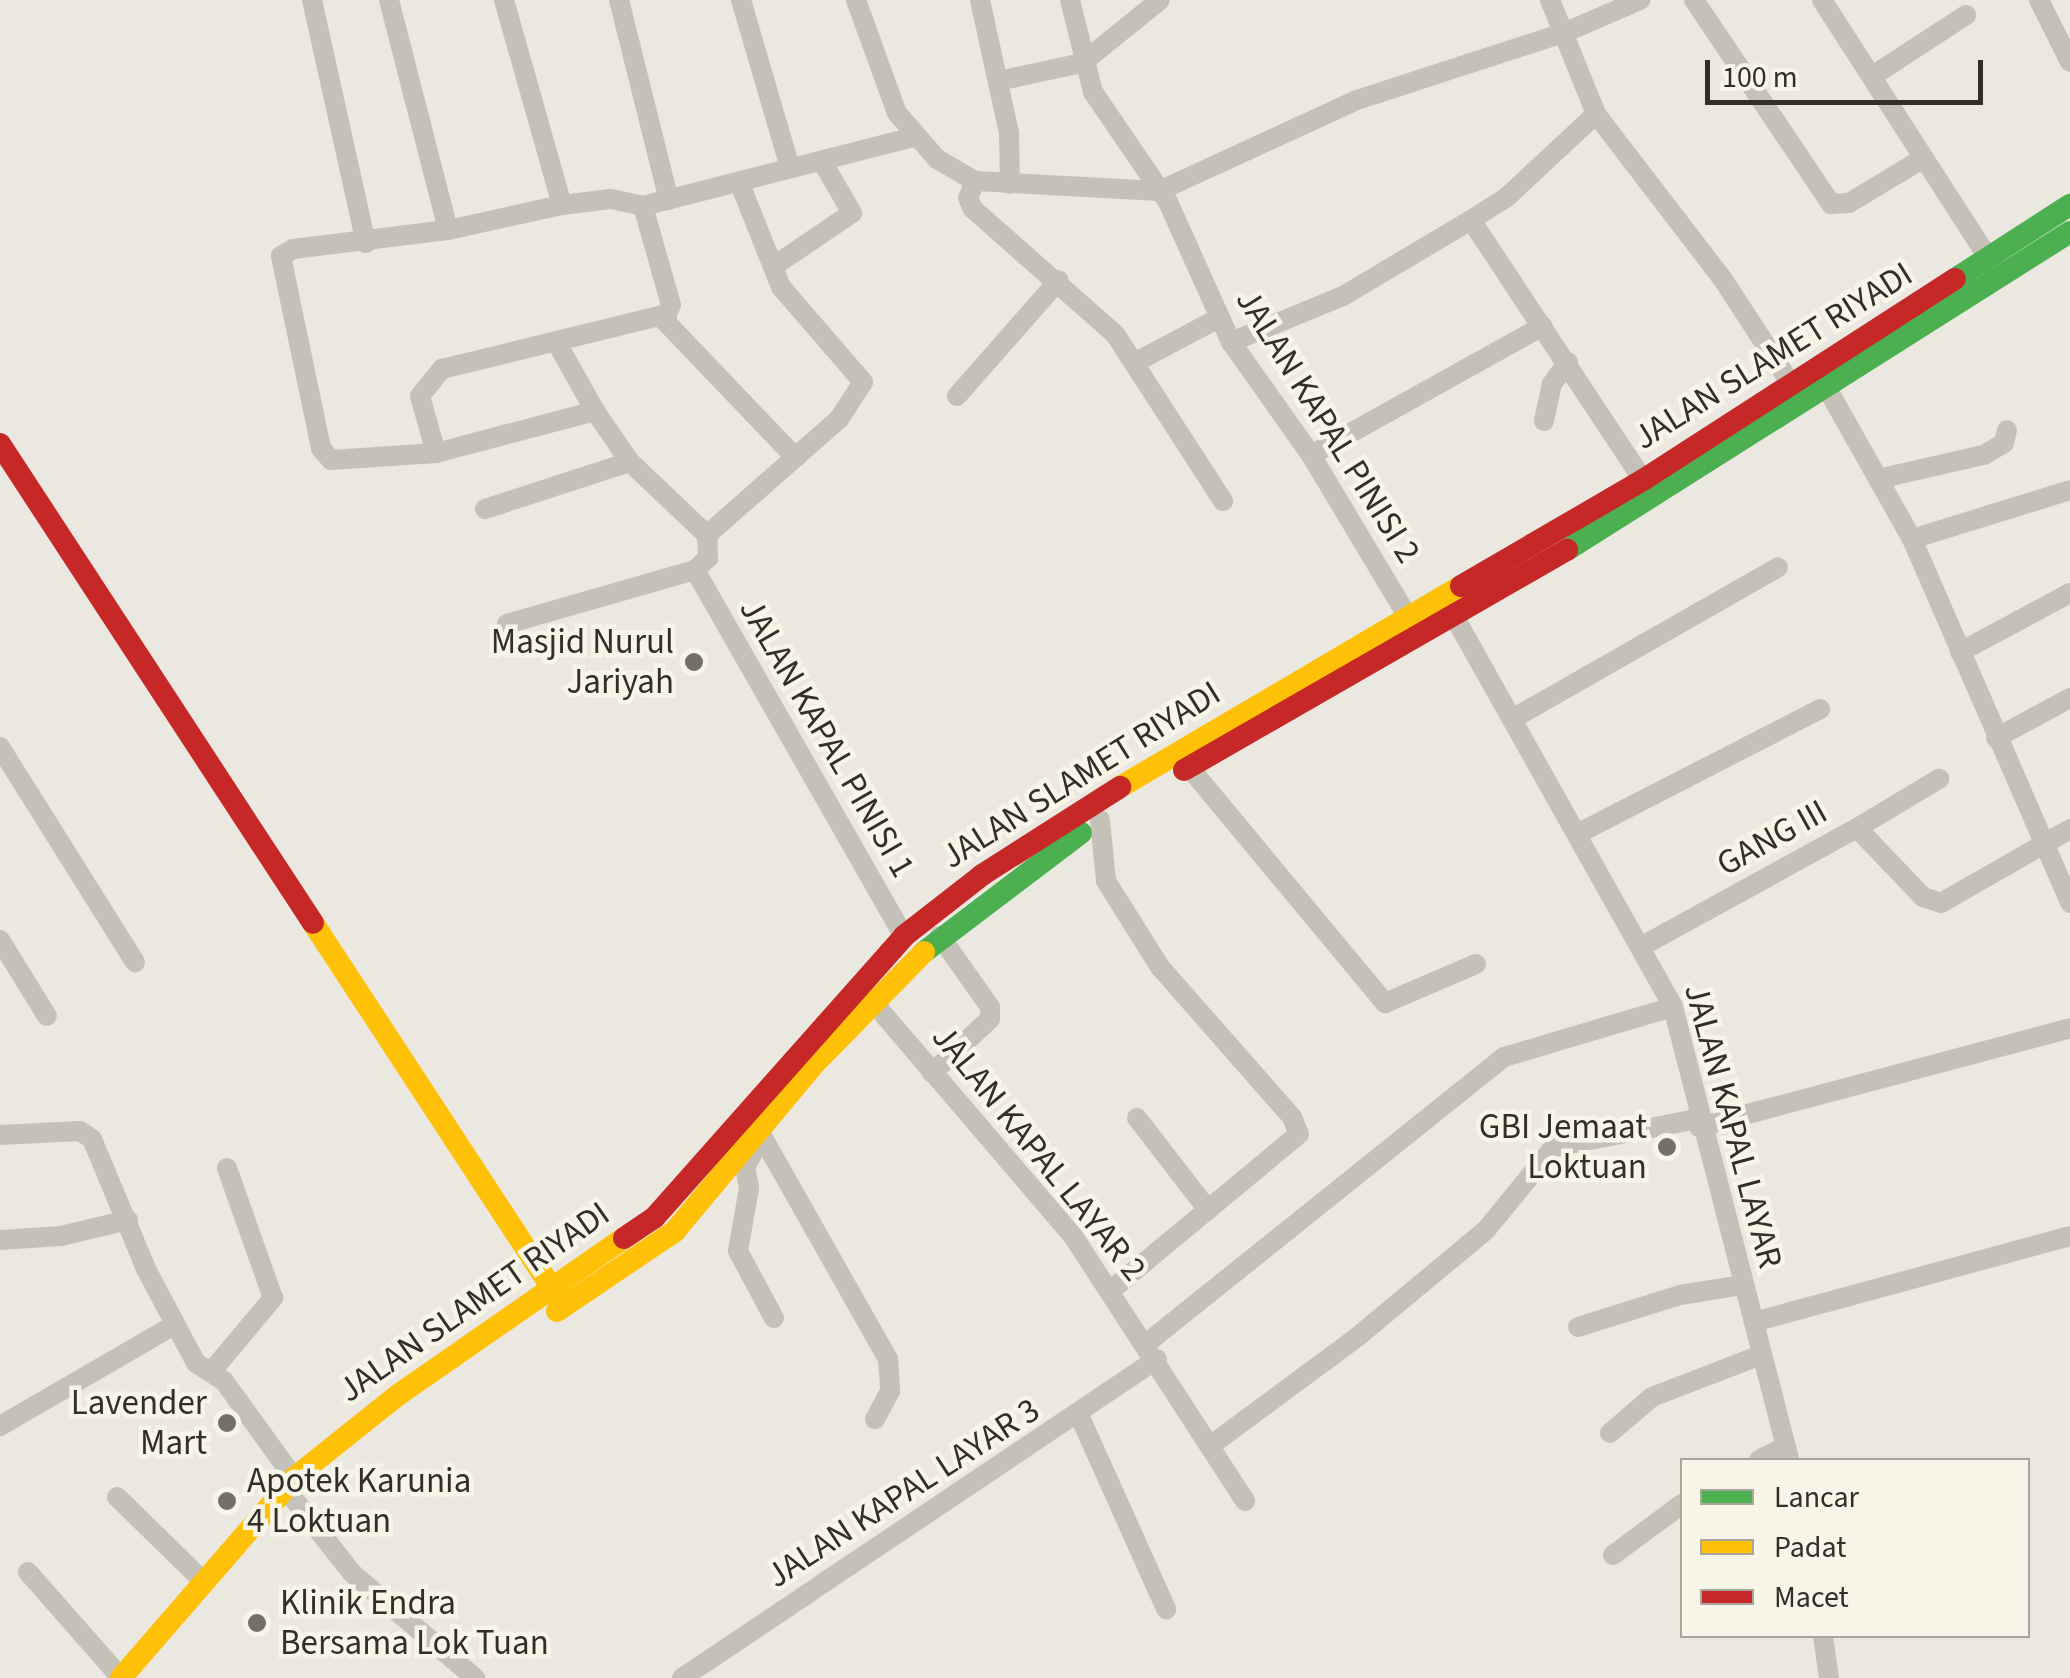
<!DOCTYPE html>
<style>
body{margin:0}
#map{position:relative;width:2070px;height:1678px;overflow:hidden;background:#eae8e0;font-family:"Source Sans 3",sans-serif}
div>[style]{position:absolute}
.street>*{height:20px;margin:-10px;padding:0 10px;transform-origin:10px;border-radius:10px;background:#c3c1b8}
.fast>*{height:22px;margin:-11px;padding:0 11px;transform-origin:11px;border-radius:11px;background:#4caf50}
.slow>*{height:22px;margin:-11px;padding:0 11px;transform-origin:11px;border-radius:11px;background:#ffc107}
.jam>*{height:22px;margin:-11px;padding:0 11px;transform-origin:11px;border-radius:11px;background:#c62828}
.dots>*{width:28px;height:28px;translate:-50% -50%;box-sizing:border-box;border:5px solid #f7f5e7;border-radius:50%}
span{translate:-50% -50%;white-space:nowrap;text-align:center;line-height:1.15;-webkit-text-stroke:9px #f7f5e7;paint-order:stroke}
.street-label{font-size:35px;color:#332f28}
.poi-label{font-size:35px;color:#332f28}
.right{translate:-100% -50%;text-align:right}
.left{translate:0 -50%;text-align:left}
.legend{position:absolute;left:1680px;top:1458px;width:350px;height:180px;box-sizing:border-box;background:#f7f5e7;border:2px solid #a9a69b;margin:0;padding:12px 18px;list-style:none;font-size:30px;color:#332f28}
.legend li{display:flex;align-items:center;gap:20px;height:50px}
.legend b{width:50px;border:2px solid #a9a69b}
.scale{position:absolute;left:1705px;top:60px;width:278px;height:45px;box-sizing:border-box;border:5px solid #332f28;border-top:0;padding-left:12px;font-size:30px;line-height:35px;white-space:nowrap;color:#332f28;-webkit-text-stroke:8px #f7f5e7;paint-order:stroke}
</style>
<div id="map">
<div class="street">
<div style="left:312px;top:0;width:249px;rotate:77.5deg"></div>
<div style="left:389px;top:0;width:237px;rotate:75.6deg"></div>
<div style="left:504px;top:0;width:213px;rotate:74.2deg"></div>
<div style="left:619px;top:0;width:206px;rotate:76deg"></div>
<div style="left:741px;top:0;width:175px;rotate:73.7deg"></div>
<div style="left:856px;top:0;width:120px;rotate:70.1deg"></div>
<div style="left:897px;top:113px;width:61px;rotate:49deg"></div>
<div style="left:937px;top:159px;width:44px;rotate:30.1deg"></div>
<div style="left:975px;top:181px;width:184px;rotate:3.1deg"></div>
<div style="left:1159px;top:191px;width:218px;rotate:-24.7deg"></div>
<div style="left:1357px;top:100px;width:220px;rotate:-18deg"></div>
<div style="left:1566px;top:32px;width:81px;rotate:-23.4deg"></div>
<div style="left:980px;top:0;width:136px;rotate:77.7deg"></div>
<div style="left:1009px;top:133px;width:51px;rotate:88.9deg"></div>
<div style="left:1070px;top:0;width:95px;rotate:76deg"></div>
<div style="left:1093px;top:92px;width:133px;rotate:55.7deg"></div>
<div style="left:1168px;top:202px;width:154px;rotate:65.8deg"></div>
<div style="left:1231px;top:342px;width:138px;rotate:54.7deg"></div>
<div style="left:1311px;top:455px;width:197px;rotate:59.1deg"></div>
<div style="left:1550px;top:0;width:123px;rotate:68deg"></div>
<div style="left:1596px;top:114px;width:210px;rotate:52.5deg"></div>
<div style="left:1724px;top:281px;width:119px;rotate:57deg"></div>
<div style="left:1694px;top:0;width:246px;rotate:56.1deg"></div>
<div style="left:1831px;top:204px;width:18px;rotate:-3deg"></div>
<div style="left:1849px;top:203px;width:87px;rotate:-31deg"></div>
<div style="left:1822px;top:0;width:319px;rotate:57.2deg"></div>
<div style="left:2039px;top:0;width:69px;rotate:63.4deg"></div>
<div style="left:1874px;top:75px;width:110px;rotate:-33.1deg"></div>
<div style="left:998px;top:81px;width:86px;rotate:-12.1deg"></div>
<div style="left:1082px;top:63px;width:100px;rotate:-38.9deg"></div>
<div style="left:1596px;top:114px;width:122px;rotate:137deg"></div>
<div style="left:1507px;top:197px;width:43px;rotate:147.4deg"></div>
<div style="left:1471px;top:220px;width:312px;rotate:56.5deg"></div>
<div style="left:975px;top:181px;width:18px;rotate:112deg"></div>
<div style="left:968px;top:198px;width:12px;rotate:66deg"></div>
<div style="left:973px;top:209px;width:189px;rotate:41.4deg"></div>
<div style="left:1115px;top:334px;width:199px;rotate:57.1deg"></div>
<div style="left:774px;top:266px;width:94px;rotate:-34.2deg"></div>
<div style="left:852px;top:213px;width:58px;rotate:-120.1deg"></div>
<div style="left:663px;top:319px;width:192px;rotate:46.3deg"></div>
<div style="left:1231px;top:342px;width:121px;rotate:-22.3deg"></div>
<div style="left:1343px;top:296px;width:149px;rotate:-30.7deg"></div>
<div style="left:557px;top:343px;width:78px;rotate:60.8deg"></div>
<div style="left:1134px;top:363px;width:96px;rotate:-27.9deg"></div>
<div style="left:1828px;top:390px;width:171px;rotate:60.6deg"></div>
<div style="left:1912px;top:539px;width:397px;rotate:66.5deg"></div>
<div style="left:957px;top:396px;width:154px;rotate:-48.7deg"></div>
<div style="left:1544px;top:421px;width:38px;rotate:-78deg"></div>
<div style="left:1552px;top:384px;width:27px;rotate:-54deg"></div>
<div style="left:436px;top:453px;width:59px;rotate:-105.7deg"></div>
<div style="left:420px;top:396px;width:35px;rotate:-51deg"></div>
<div style="left:442px;top:369px;width:232px;rotate:-13.7deg"></div>
<div style="left:667px;top:314px;width:10px;rotate:-66deg"></div>
<div style="left:671px;top:305px;width:103px;rotate:-105.8deg"></div>
<div style="left:1311px;top:455px;width:265px;rotate:-29.1deg"></div>
<div style="left:1878px;top:479px;width:109px;rotate:-12.8deg"></div>
<div style="left:1984px;top:455px;width:23px;rotate:-31deg"></div>
<div style="left:2004px;top:443px;width:13px;rotate:-77deg"></div>
<div style="left:485px;top:509px;width:152px;rotate:-18deg"></div>
<div style="left:707px;top:535px;width:176px;rotate:-41.3deg"></div>
<div style="left:839px;top:419px;width:44px;rotate:-57deg"></div>
<div style="left:863px;top:382px;width:125px;rotate:-130.8deg"></div>
<div style="left:781px;top:287px;width:111px;rotate:-111.7deg"></div>
<div style="left:1912px;top:539px;width:165px;rotate:-17.2deg"></div>
<div style="left:695px;top:570px;width:421px;rotate:60.3deg"></div>
<div style="left:1455px;top:618px;width:446px;rotate:60.7deg"></div>
<div style="left:1673px;top:1007px;width:468px;rotate:75.6deg"></div>
<div style="left:507px;top:624px;width:196px;rotate:-16deg"></div>
<div style="left:695px;top:570px;width:18px;rotate:-43deg"></div>
<div style="left:708px;top:558px;width:23px;rotate:-92deg"></div>
<div style="left:707px;top:535px;width:106px;rotate:-136.5deg"></div>
<div style="left:630px;top:462px;width:62px;rotate:-124.5deg"></div>
<div style="left:595px;top:411px;width:164px;rotate:165.2deg"></div>
<div style="left:436px;top:453px;width:105px;rotate:176.2deg"></div>
<div style="left:331px;top:460px;width:16px;rotate:-130deg"></div>
<div style="left:321px;top:448px;width:196px;rotate:-101.8deg"></div>
<div style="left:281px;top:256px;width:14px;rotate:-30deg"></div>
<div style="left:293px;top:249px;width:156px;rotate:-7deg"></div>
<div style="left:448px;top:230px;width:117px;rotate:-12.4deg"></div>
<div style="left:562px;top:205px;width:49px;rotate:-7deg"></div>
<div style="left:611px;top:199px;width:33px;rotate:12deg"></div>
<div style="left:643px;top:206px;width:279px;rotate:-14.3deg"></div>
<div style="left:1960px;top:652px;width:125px;rotate:-28.2deg"></div>
<div style="left:1512px;top:719px;width:306px;rotate:-29.7deg"></div>
<div style="left:1996px;top:738px;width:84px;rotate:-28.4deg"></div>
<div style="left:0;top:747px;width:254px;rotate:57.9deg"></div>
<div style="left:1189px;top:767px;width:307px;rotate:50.3deg"></div>
<div style="left:1385px;top:1003px;width:99px;rotate:-23.2deg"></div>
<div style="left:1100px;top:820px;width:61px;rotate:84.4deg"></div>
<div style="left:1106px;top:881px;width:102px;rotate:57.9deg"></div>
<div style="left:1160px;top:967px;width:200px;rotate:48.7deg"></div>
<div style="left:1292px;top:1117px;width:18px;rotate:68deg"></div>
<div style="left:1299px;top:1134px;width:243px;rotate:140.3deg"></div>
<div style="left:1857px;top:828px;width:96px;rotate:-30.9deg"></div>
<div style="left:1579px;top:833px;width:271px;rotate:-27.2deg"></div>
<div style="left:0;top:940px;width:89px;rotate:58.3deg"></div>
<div style="left:1644px;top:945px;width:243px;rotate:-28.8deg"></div>
<div style="left:1857px;top:828px;width:95px;rotate:46.3deg"></div>
<div style="left:1923px;top:897px;width:19px;rotate:18deg"></div>
<div style="left:1941px;top:903px;width:149px;rotate:-29.8deg"></div>
<div style="left:873px;top:1002px;width:308px;rotate:49.5deg"></div>
<div style="left:1073px;top:1236px;width:316px;rotate:57deg"></div>
<div style="left:932px;top:1073px;width:79px;rotate:-43deg"></div>
<div style="left:990px;top:1019px;width:12px;rotate:-90deg"></div>
<div style="left:990px;top:1007px;width:87px;rotate:-125.2deg"></div>
<div style="left:1137px;top:1118px;width:116px;rotate:52.3deg"></div>
<div style="left:1699px;top:1127px;width:384px;rotate:-14.9deg"></div>
<div style="left:759px;top:1131px;width:262px;rotate:60.5deg"></div>
<div style="left:888px;top:1359px;width:32px;rotate:86deg"></div>
<div style="left:890px;top:1391px;width:32px;rotate:118deg"></div>
<div style="left:0;top:1135px;width:80px;rotate:-2.9deg"></div>
<div style="left:80px;top:1131px;width:14px;rotate:34deg"></div>
<div style="left:92px;top:1139px;width:141px;rotate:67.4deg"></div>
<div style="left:146px;top:1269px;width:106px;rotate:62deg"></div>
<div style="left:196px;top:1363px;width:33px;rotate:33deg"></div>
<div style="left:224px;top:1381px;width:120px;rotate:54.2deg"></div>
<div style="left:755px;top:1149px;width:21px;rotate:119deg"></div>
<div style="left:745px;top:1167px;width:21px;rotate:79deg"></div>
<div style="left:749px;top:1188px;width:64px;rotate:99.9deg"></div>
<div style="left:738px;top:1251px;width:76px;rotate:61.8deg"></div>
<div style="left:0;top:1240px;width:61px;rotate:-3.8deg"></div>
<div style="left:61px;top:1236px;width:69px;rotate:-13.4deg"></div>
<div style="left:1754px;top:1322px;width:327px;rotate:-15.2deg"></div>
<div style="left:1578px;top:1327px;width:107px;rotate:-17.4deg"></div>
<div style="left:1680px;top:1295px;width:64px;rotate:-9deg"></div>
<div style="left:1147px;top:1343px;width:457px;rotate:-38.7deg"></div>
<div style="left:1504px;top:1057px;width:176px;rotate:-16.5deg"></div>
<div style="left:211px;top:1372px;width:97px;rotate:-50deg"></div>
<div style="left:273px;top:1298px;width:138px;rotate:-109.5deg"></div>
<div style="left:1079px;top:1415px;width:213px;rotate:65.8deg"></div>
<div style="left:0;top:1426px;width:201px;rotate:-30.1deg"></div>
<div style="left:1610px;top:1433px;width:55px;rotate:-40.6deg"></div>
<div style="left:1652px;top:1397px;width:117px;rotate:-21.1deg"></div>
<div style="left:1210px;top:1446px;width:182px;rotate:-36.5deg"></div>
<div style="left:1356px;top:1338px;width:169px;rotate:-39.7deg"></div>
<div style="left:1486px;top:1230px;width:107px;rotate:-50.7deg"></div>
<div style="left:1554px;top:1147px;width:146px;rotate:-11.1deg"></div>
<div style="left:1759px;top:1460px;width:30px;rotate:-27deg"></div>
<div style="left:117px;top:1497px;width:120px;rotate:44.3deg"></div>
<div style="left:293px;top:1498px;width:95px;rotate:51.8deg"></div>
<div style="left:352px;top:1573px;width:162px;rotate:40.5deg"></div>
<div style="left:1613px;top:1555px;width:86px;rotate:-36.5deg"></div>
<div style="left:28px;top:1572px;width:141px;rotate:48.7deg"></div>
<div style="left:1823px;top:1636px;width:42px;rotate:81.9deg"></div>
<div style="left:682px;top:1678px;width:572px;rotate:-33.88deg"></div>
</div>
<div class="fast">
<div style="left:1955px;top:279px;width:137px;rotate:-32.8deg"></div>
<div style="left:1567px;top:550px;width:595px;rotate:-32.3deg"></div>
<div style="left:924px;top:952px;width:197px;rotate:-37.2deg"></div>
</div>
<div class="slow">
<div style="left:1120px;top:787px;width:396px;rotate:-30.5deg"></div>
<div style="left:313px;top:923px;width:439px;rotate:56.8deg"></div>
<div style="left:557px;top:1311px;width:143px;rotate:-34.1deg"></div>
<div style="left:675px;top:1231px;width:220px;rotate:-50.2deg"></div>
<div style="left:816px;top:1062px;width:154px;rotate:-45.5deg"></div>
<div style="left:121px;top:1678px;width:264px;rotate:-49.1deg"></div>
<div style="left:294px;top:1478px;width:133px;rotate:-38.6deg"></div>
<div style="left:398px;top:1395px;width:275px;rotate:-34.8deg"></div>
</div>
<div class="jam">
<div style="left:0;top:444px;width:572px;rotate:56.84deg"></div>
<div style="left:1461px;top:586px;width:211px;rotate:-30.2deg"></div>
<div style="left:1643px;top:480px;width:371px;rotate:-32.8deg"></div>
<div style="left:1184px;top:770px;width:442px;rotate:-29.9deg"></div>
<div style="left:624px;top:1238px;width:36px;rotate:-34deg"></div>
<div style="left:654px;top:1218px;width:377px;rotate:-48.4deg"></div>
<div style="left:904px;top:936px;width:99px;rotate:-38deg"></div>
<div style="left:982px;top:875px;width:164px;rotate:-32.5deg"></div>
</div>
<div class="dots">
<div style="left:694px;top:662px;background:#737068"></div>
<div style="left:1667px;top:1147px;background:#737068"></div>
<div style="left:227px;top:1423px;background:#737068"></div>
<div style="left:227px;top:1501px;background:#737068"></div>
<div style="left:257px;top:1623px;background:#737068"></div>
</div>
<div class="street-label">
<span style="left:1773px;top:356px;rotate:-32deg">JALAN SLAMET RIYADI</span>
<span style="left:1328px;top:426px;rotate:58deg">JALAN KAPAL PINISI 2</span>
<span style="left:827px;top:738px;rotate:60deg">JALAN KAPAL PINISI 1</span>
<span style="left:1081px;top:775px;rotate:-32deg">JALAN SLAMET RIYADI</span>
<span style="left:1772px;top:838px;rotate:-29deg">GANG III</span>
<span style="left:1733px;top:1126px;rotate:75deg">JALAN KAPAL LAYAR</span>
<span style="left:1039px;top:1153px;rotate:51deg">JALAN KAPAL LAYAR 2</span>
<span style="left:474px;top:1302px;rotate:-35deg">JALAN SLAMET RIYADI</span>
<span style="left:903px;top:1493px;rotate:-33deg">JALAN KAPAL LAYAR 3</span>
</div>
<div class="poi-label">
<span class="right" style="left:674px;top:662px">Masjid Nurul<br>Jariyah</span>
<span class="right" style="left:1647px;top:1147px">GBI Jemaat<br>Loktuan</span>
<span class="right" style="left:207px;top:1423px">Lavender<br>Mart</span>
<span class="left" style="left:247px;top:1501px">Apotek Karunia<br>4 Loktuan</span>
<span class="left" style="left:280px;top:1623px">Klinik Endra<br>Bersama Lok Tuan</span>
</div>
<ul class="legend">
<li><b style="height:12px;background:#4caf50"></b>Lancar</li>
<li><b style="height:12px;background:#ffc107"></b>Padat</li>
<li><b style="height:12px;background:#c62828"></b>Macet</li>
</ul>
<div class="scale">100 m</div>
</div>
